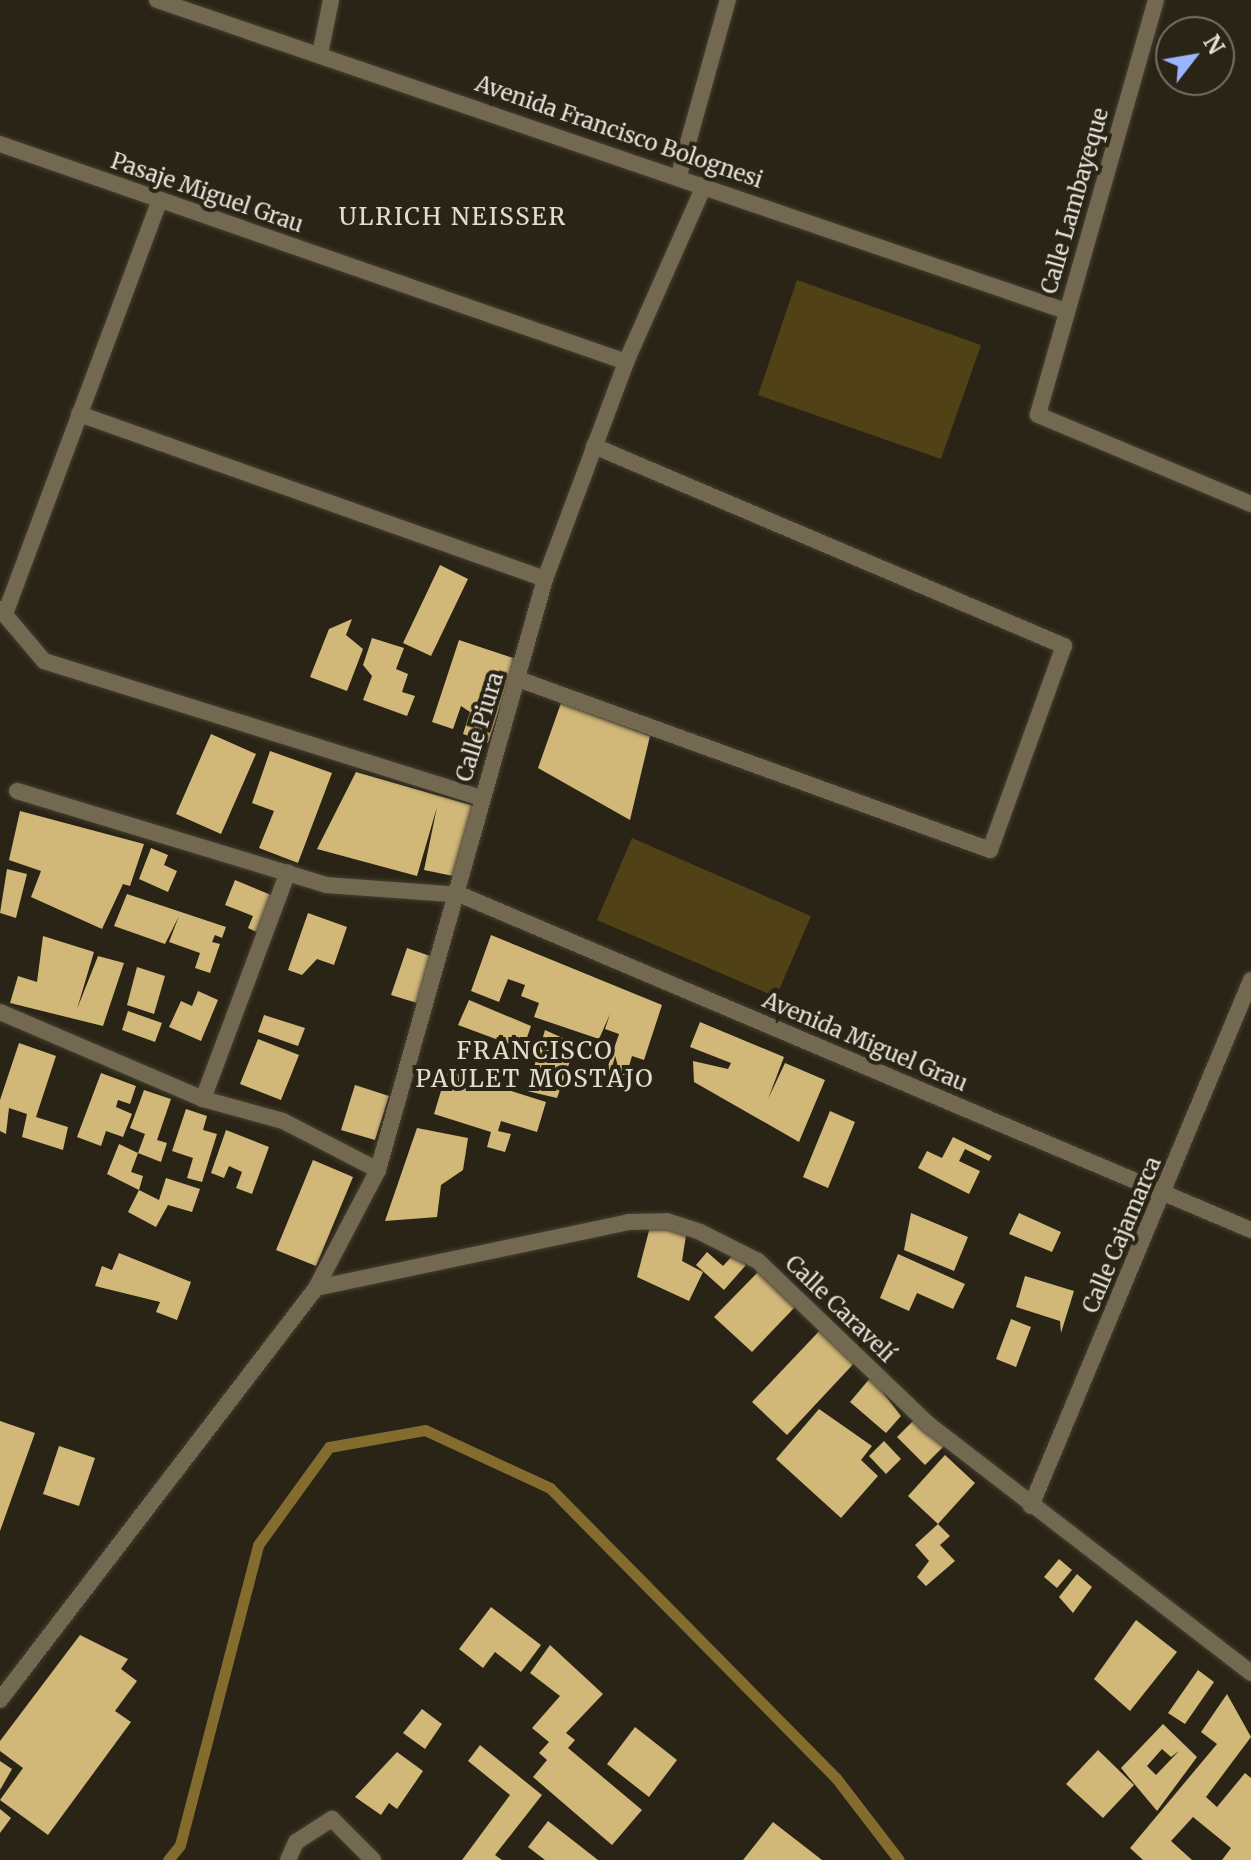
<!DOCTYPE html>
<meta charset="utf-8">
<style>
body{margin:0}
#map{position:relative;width:1251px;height:1860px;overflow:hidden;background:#2a2416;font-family:Merriweather,serif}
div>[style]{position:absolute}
.green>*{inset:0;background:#514116}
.stream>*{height:11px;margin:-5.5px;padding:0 5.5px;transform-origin:5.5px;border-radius:5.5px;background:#846c2e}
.building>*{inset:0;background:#d1b879}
.roads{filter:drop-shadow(0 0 2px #443f31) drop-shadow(0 0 2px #443f31)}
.minor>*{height:16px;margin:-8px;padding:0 8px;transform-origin:8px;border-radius:8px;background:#736950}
span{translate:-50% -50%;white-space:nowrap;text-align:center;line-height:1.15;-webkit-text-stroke:8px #2a2416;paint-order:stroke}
.street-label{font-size:22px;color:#e5e2d9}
.neighbourhood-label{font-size:24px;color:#e5ddcb;letter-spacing:2px}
.north{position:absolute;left:1155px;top:16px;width:80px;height:80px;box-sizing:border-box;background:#2a2416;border:2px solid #757064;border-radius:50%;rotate:59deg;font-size:22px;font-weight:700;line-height:32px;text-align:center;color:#e5e2d9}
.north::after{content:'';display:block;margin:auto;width:28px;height:36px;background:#9ab5fd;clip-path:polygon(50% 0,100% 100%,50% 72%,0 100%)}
</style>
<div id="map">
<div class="green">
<div style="clip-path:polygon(797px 280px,981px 345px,941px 459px,758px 395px)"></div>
<div style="clip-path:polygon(632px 838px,811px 916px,776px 997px,597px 920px)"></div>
</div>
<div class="stream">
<div style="left:168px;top:1860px;width:19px;rotate:-51deg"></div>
<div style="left:180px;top:1845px;width:310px;rotate:-75.4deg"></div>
<div style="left:258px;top:1545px;width:121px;rotate:-54.1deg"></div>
<div style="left:329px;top:1447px;width:97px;rotate:-10deg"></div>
<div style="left:425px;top:1430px;width:138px;rotate:24.9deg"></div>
<div style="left:550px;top:1488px;width:407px;rotate:45.4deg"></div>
<div style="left:836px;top:1778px;width:103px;rotate:52.5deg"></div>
</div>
<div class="building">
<div style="clip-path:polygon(440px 565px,468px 579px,431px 656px,403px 643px)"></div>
<div style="clip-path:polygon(352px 619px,346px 635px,363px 649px,347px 691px,310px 677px,329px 629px)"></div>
<div style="clip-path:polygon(372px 638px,404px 648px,396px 669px,408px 674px,402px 692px,415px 696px,407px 716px,363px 700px,372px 676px,363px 665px)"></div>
<div style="clip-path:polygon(459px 640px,516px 659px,488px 743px,463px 734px,470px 712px,461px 706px,453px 729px,432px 722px)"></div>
<div style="clip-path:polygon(561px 703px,650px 736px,630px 820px,538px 768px)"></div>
<div style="clip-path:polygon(211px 734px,256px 754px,221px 834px,176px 814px)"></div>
<div style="clip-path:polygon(270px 751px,332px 773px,298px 863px,259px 848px,274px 811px,252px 803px)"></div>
<div style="clip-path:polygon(356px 772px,474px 806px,458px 877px,424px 870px,437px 807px,417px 876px,317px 849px)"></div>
<div style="clip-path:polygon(20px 811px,144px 844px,130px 886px,123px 884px,102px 929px,31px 897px,41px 871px,9px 860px)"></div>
<div style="clip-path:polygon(151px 848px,168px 855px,164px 865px,177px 871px,168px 892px,139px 879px)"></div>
<div style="clip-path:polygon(7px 869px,27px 874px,16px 918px,0 913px)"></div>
<div style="clip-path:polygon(235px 880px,276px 897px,261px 934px,248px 928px,253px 916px,225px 905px)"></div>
<div style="clip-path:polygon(127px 894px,226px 927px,222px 938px,215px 935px,212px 942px,220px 944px,210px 973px,195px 968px,200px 953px,169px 942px,179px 916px,165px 944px,114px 926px)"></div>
<div style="clip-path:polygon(308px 913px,347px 927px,334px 965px,317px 959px,302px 975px,288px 970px)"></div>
<div style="clip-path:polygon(491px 935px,662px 1005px,644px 1060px,632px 1056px,626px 1076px,607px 1069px,619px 1034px,605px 1029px,610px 1014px,599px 1039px,534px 1017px,539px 1003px,521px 996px,525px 985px,508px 979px,499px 1002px,471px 991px)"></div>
<div style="clip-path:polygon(43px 936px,94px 952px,77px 1009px,98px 956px,124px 963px,103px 1026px,10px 1003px,18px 976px,37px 982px)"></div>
<div style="clip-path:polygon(407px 948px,433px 957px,417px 1003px,391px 995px)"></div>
<div style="clip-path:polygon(137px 967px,165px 976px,154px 1014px,127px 1005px)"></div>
<div style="clip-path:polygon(198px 991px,218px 1000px,201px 1041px,169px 1027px,181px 1001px,192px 1006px)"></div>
<div style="clip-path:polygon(469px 1000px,531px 1026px,523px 1049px,458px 1025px)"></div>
<div style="clip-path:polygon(128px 1011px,162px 1023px,155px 1042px,122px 1030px)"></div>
<div style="clip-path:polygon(264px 1015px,305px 1028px,298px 1046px,258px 1032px)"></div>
<div style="clip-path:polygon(700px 1022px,784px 1057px,768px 1099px,785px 1063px,825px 1080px,799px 1142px,694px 1082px,693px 1061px,728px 1069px,731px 1063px,690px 1047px)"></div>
<div style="clip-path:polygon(545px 1030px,576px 1044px,557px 1098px,527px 1091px)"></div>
<div style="clip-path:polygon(258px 1039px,299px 1055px,281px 1100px,240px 1084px)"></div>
<div style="clip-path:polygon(19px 1043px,56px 1056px,36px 1117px,68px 1127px,63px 1150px,22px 1137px,27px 1114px,9px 1108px,6px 1134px,0 1131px,0 1100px)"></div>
<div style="clip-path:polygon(447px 1071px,546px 1102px,537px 1132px,501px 1121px,498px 1131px,511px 1134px,505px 1152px,487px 1147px,491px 1132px,434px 1114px)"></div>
<div style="clip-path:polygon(101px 1073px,136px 1086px,130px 1104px,118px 1100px,116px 1107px,132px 1114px,123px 1137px,106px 1131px,101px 1146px,77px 1137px)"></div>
<div style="clip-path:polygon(355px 1085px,389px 1096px,375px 1140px,341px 1130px)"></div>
<div style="clip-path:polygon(144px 1090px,171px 1099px,157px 1140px,167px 1143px,161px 1162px,138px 1153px,131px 1172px,143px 1176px,139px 1190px,159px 1200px,166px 1178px,200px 1189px,192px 1212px,168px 1205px,156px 1227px,128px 1212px,139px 1190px,107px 1174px,119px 1144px,138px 1153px,145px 1134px,130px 1128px)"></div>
<div style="clip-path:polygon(186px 1109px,207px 1116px,203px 1130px,217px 1134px,202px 1182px,187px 1178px,193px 1158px,172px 1151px)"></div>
<div style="clip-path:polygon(830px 1111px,855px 1122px,828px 1188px,803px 1177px)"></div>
<div style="clip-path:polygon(417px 1128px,468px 1138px,463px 1170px,441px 1185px,437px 1217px,385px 1221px)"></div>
<div style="clip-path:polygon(226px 1130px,269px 1147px,252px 1194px,236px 1188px,242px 1172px,229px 1166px,224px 1178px,211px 1173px)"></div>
<div style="clip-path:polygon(953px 1137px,992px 1156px,989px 1161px,965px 1149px,959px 1161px,980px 1171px,969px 1194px,918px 1168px,927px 1151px,942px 1158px)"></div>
<div style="clip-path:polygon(313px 1160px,353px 1177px,316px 1266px,276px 1250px)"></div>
<div style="clip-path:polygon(911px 1213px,968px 1237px,954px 1271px,904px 1250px)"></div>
<div style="clip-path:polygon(1019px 1213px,1061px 1232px,1052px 1252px,1009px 1234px)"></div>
<div style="clip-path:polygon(652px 1219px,687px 1229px,682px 1261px,703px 1272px,689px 1301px,637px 1277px)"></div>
<div style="clip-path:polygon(707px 1252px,723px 1266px,734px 1254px,746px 1265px,724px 1290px,696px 1265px)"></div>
<div style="clip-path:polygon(119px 1253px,191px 1282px,177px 1320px,156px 1312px,160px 1302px,95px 1286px,102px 1266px,112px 1270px)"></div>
<div style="clip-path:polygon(898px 1254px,965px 1284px,953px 1309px,917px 1293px,909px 1311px,880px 1298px)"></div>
<div style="clip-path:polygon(758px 1272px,795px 1307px,752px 1352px,714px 1317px)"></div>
<div style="clip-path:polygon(1025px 1276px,1074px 1291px,1061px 1333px,1060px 1321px,1016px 1307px)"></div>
<div style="clip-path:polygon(1011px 1319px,1031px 1327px,1016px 1367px,996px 1359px)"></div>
<div style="clip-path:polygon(824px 1326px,858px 1359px,787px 1435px,752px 1402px)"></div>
<div style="clip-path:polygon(871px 1377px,901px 1416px,886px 1433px,850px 1402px)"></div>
<div style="clip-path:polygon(819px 1409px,872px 1446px,861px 1460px,878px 1476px,841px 1518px,776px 1459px)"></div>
<div style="clip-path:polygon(916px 1418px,944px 1446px,925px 1465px,897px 1437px)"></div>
<div style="clip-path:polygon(0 1421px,35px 1433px,0 1531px)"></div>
<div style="clip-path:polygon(884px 1441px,901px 1459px,886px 1474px,869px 1456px)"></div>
<div style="clip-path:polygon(59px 1446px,95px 1458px,79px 1506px,43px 1494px)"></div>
<div style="clip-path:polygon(945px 1455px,975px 1483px,938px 1524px,908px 1496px)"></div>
<div style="clip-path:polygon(938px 1524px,950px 1536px,940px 1545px,955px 1561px,926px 1586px,917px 1577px,929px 1561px,915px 1545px)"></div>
<div style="clip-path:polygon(1059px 1559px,1072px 1570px,1057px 1588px,1044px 1577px)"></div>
<div style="clip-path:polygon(1077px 1574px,1092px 1587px,1073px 1613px,1059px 1597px)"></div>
<div style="clip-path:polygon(491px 1607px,541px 1645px,521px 1672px,495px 1652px,483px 1668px,459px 1649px)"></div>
<div style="clip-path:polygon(1136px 1620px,1177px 1652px,1130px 1711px,1094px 1679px)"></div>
<div style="clip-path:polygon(80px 1635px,128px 1659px,121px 1669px,137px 1681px,115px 1711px,131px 1722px,48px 1835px,0 1800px,23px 1768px,0 1751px,0 1741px)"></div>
<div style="clip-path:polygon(550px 1645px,603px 1694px,566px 1733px,575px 1740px,568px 1748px,642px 1810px,612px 1845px,533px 1777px,547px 1760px,539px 1753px,549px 1742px,532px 1728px,560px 1696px,530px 1673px)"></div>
<div style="clip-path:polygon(1198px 1670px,1214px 1682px,1185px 1724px,1168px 1713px)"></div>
<div style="clip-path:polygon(1227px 1694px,1251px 1737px,1206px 1797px,1217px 1807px,1245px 1773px,1251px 1778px,1251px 1860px,1222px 1860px,1231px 1848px,1193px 1817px,1171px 1841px,1192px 1860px,1143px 1860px,1130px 1848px,1217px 1744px,1201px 1732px)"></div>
<div style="clip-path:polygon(422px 1709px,442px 1724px,425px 1749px,403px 1733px)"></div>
<div style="clip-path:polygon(evenodd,1163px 1724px,1197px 1757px,1157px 1811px,1121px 1768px,1163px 1724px,1162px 1749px,1171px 1757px,1179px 1751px,1156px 1775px,1147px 1766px,1162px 1749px)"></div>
<div style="clip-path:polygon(635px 1727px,677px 1760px,649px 1797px,607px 1764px)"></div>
<div style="clip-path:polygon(480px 1745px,542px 1795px,495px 1855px,502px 1860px,462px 1860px,510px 1795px,468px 1761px)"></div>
<div style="clip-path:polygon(1098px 1750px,1134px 1785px,1103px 1818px,1066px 1784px)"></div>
<div style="clip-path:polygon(397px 1752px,423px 1771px,397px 1809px,389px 1803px,381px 1815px,355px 1797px)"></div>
<div style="clip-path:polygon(0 1761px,12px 1769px,0 1790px)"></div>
<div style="clip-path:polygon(0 1809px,11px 1818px,0 1833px)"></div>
<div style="clip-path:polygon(548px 1821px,598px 1860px,545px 1860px,528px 1847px)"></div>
<div style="clip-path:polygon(773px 1822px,822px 1860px,743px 1860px)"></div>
</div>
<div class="roads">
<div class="minor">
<div style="left:157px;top:0;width:961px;rotate:18.89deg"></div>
<div style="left:1156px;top:0;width:431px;rotate:105.9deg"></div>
<div style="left:1038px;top:415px;width:231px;rotate:22.7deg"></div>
<div style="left:320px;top:54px;width:55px;rotate:-78.5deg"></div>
<div style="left:0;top:144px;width:663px;rotate:19.2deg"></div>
<div style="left:679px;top:175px;width:182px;rotate:-74.4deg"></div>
<div style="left:79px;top:414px;width:494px;rotate:19.5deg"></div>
<div style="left:0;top:609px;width:68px;rotate:49.8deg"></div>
<div style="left:44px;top:661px;width:458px;rotate:17.4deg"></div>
<div style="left:5px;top:614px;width:442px;rotate:-69.5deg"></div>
<div style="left:518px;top:679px;width:502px;rotate:19.91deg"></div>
<div style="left:990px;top:850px;width:217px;rotate:-70.1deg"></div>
<div style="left:1064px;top:646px;width:511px;rotate:-156.95deg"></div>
<div style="left:17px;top:791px;width:323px;rotate:16.9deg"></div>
<div style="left:326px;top:885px;width:135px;rotate:4.2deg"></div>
<div style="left:461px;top:895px;width:858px;rotate:22.98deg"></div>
<div style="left:0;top:1012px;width:221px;rotate:23.2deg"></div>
<div style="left:203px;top:1099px;width:83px;rotate:15.4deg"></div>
<div style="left:283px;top:1121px;width:107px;rotate:27.3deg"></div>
<div style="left:203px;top:1099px;width:242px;rotate:-69.5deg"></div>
<div style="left:316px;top:1288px;width:319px;rotate:-11.9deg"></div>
<div style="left:628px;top:1222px;width:39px;rotate:-1deg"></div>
<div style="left:667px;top:1221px;width:35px;rotate:18deg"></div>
<div style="left:700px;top:1232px;width:65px;rotate:26.6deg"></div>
<div style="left:758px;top:1261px;width:236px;rotate:43.8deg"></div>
<div style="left:928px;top:1424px;width:408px;rotate:37.6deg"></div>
<div style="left:1031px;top:1506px;width:570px;rotate:-67.3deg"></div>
<div style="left:0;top:1700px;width:519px;rotate:-52.51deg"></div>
<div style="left:316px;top:1288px;width:133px;rotate:-62.3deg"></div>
<div style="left:378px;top:1170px;width:614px;rotate:-74.22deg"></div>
<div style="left:545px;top:579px;width:232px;rotate:-69.5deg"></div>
<div style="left:626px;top:362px;width:195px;rotate:-66.1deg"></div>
<div style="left:288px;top:1860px;width:20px;rotate:-66deg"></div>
<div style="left:296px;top:1842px;width:43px;rotate:-32.6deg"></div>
<div style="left:332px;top:1819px;width:58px;rotate:45deg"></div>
</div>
</div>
<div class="street-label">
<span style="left:619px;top:132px;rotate:19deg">Avenida Francisco Bolognesi</span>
<span style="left:207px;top:193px;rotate:19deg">Pasaje Miguel Grau</span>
<span style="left:1075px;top:201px;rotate:-74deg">Calle Lambayeque</span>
<span style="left:480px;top:727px;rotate:-73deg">Calle Piura</span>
<span style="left:865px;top:1042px;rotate:23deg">Avenida Miguel Grau</span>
<span style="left:1122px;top:1235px;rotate:-67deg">Calle Cajamarca</span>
<span style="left:840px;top:1309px;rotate:44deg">Calle Caravelí</span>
</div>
<div class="neighbourhood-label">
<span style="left:453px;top:217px">ULRICH NEISSER</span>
<span style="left:535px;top:1065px">FRANCISCO<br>PAULET MOSTAJO</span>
</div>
<div class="north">N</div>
</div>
